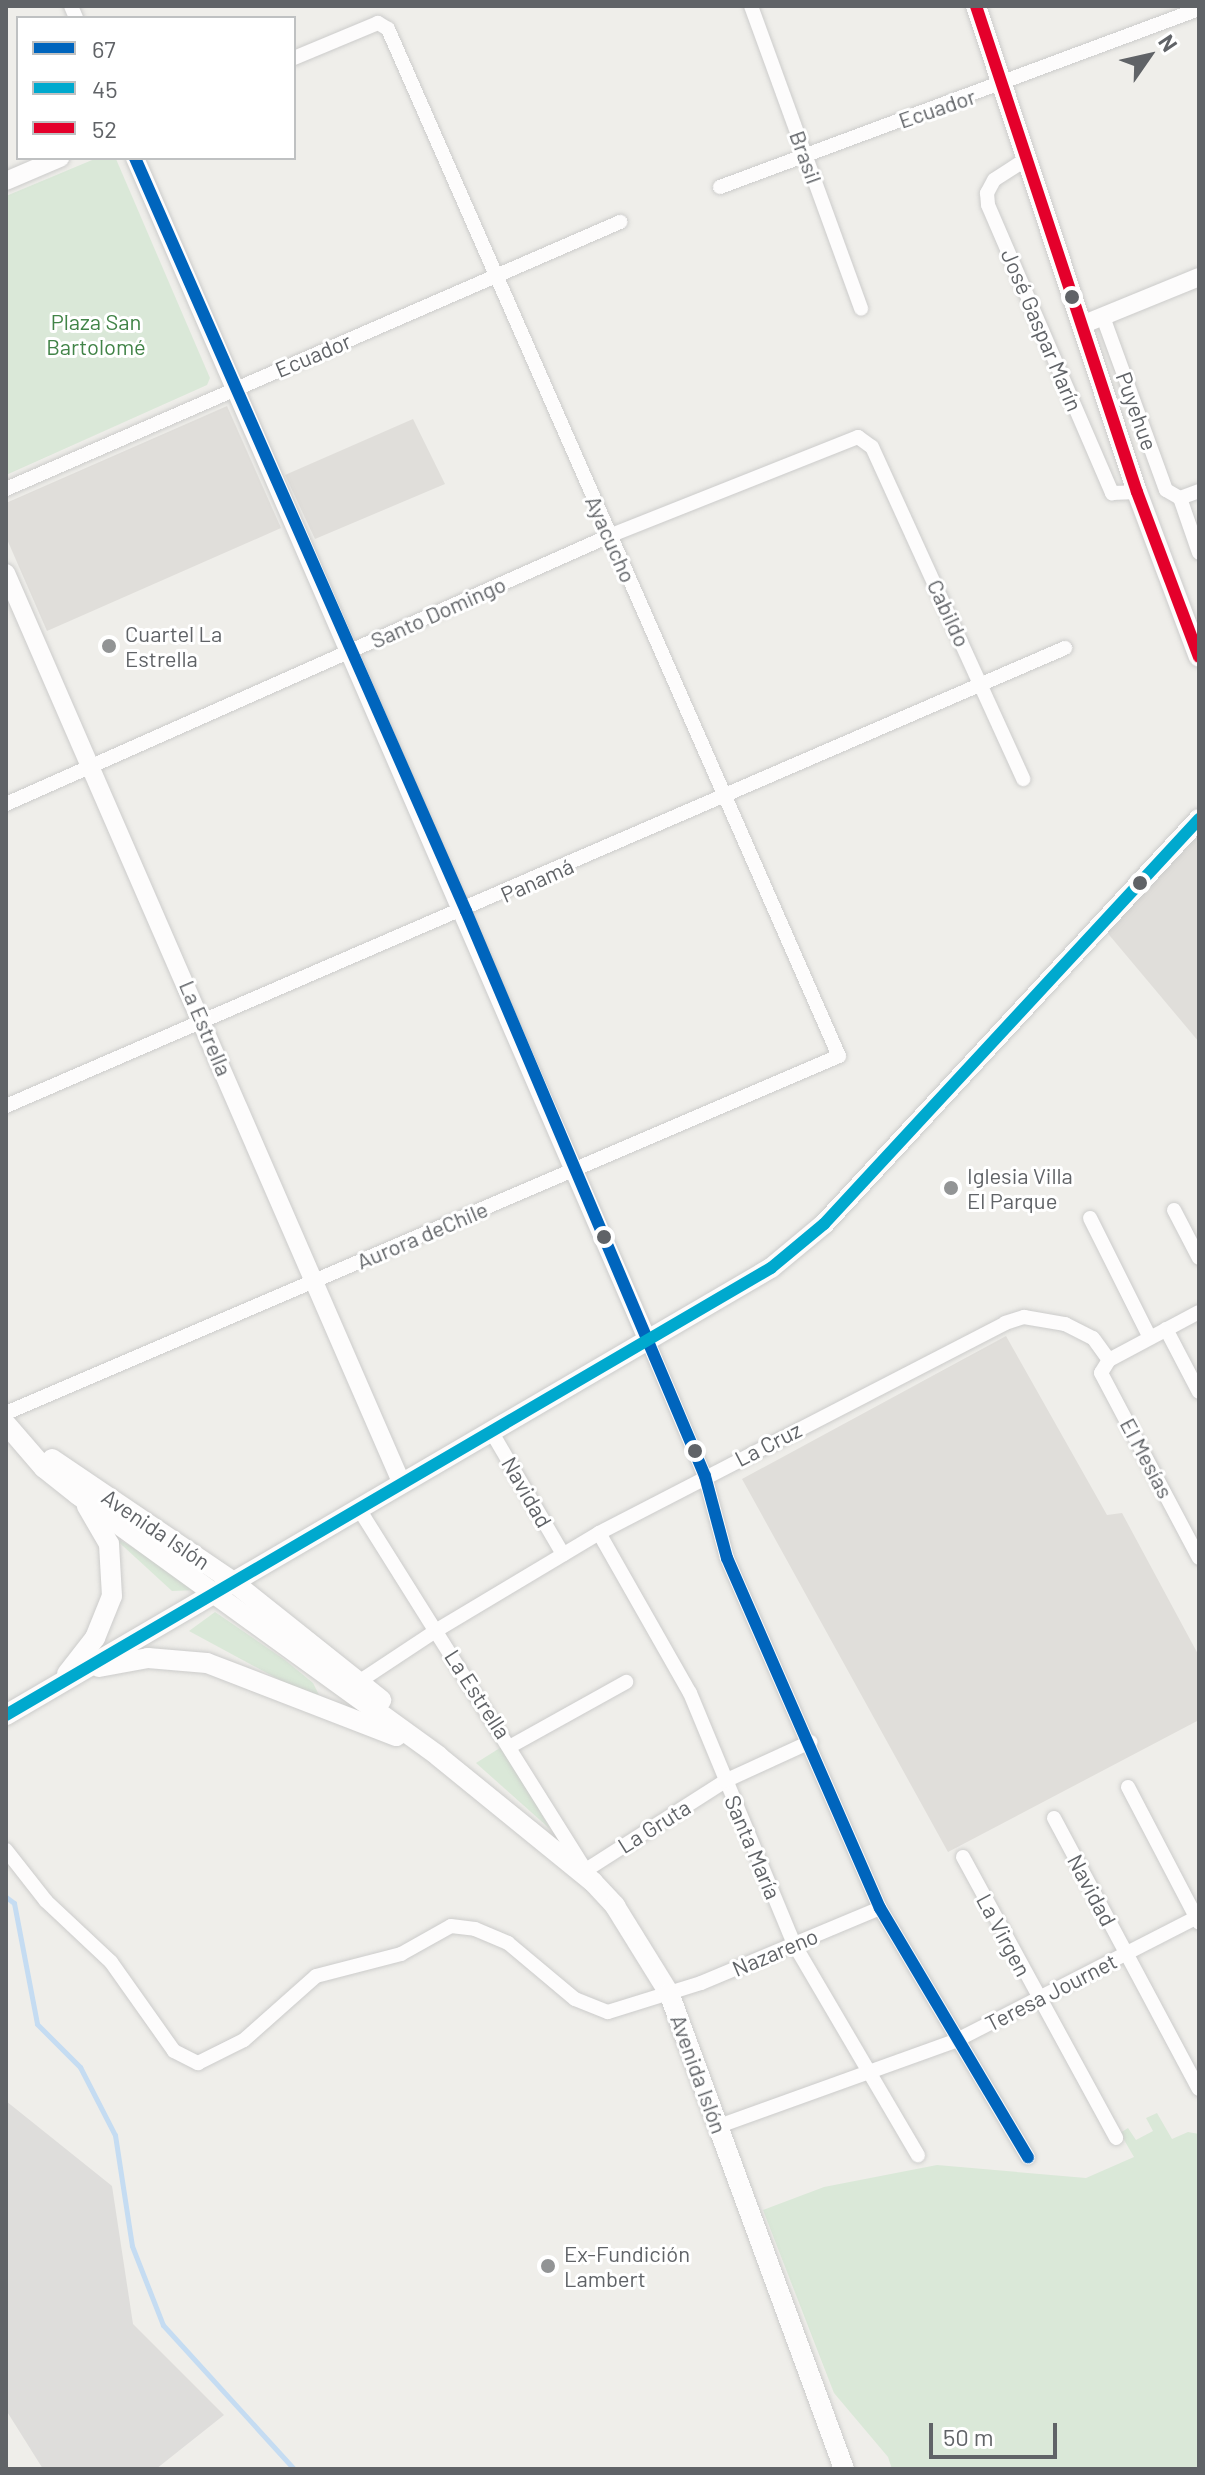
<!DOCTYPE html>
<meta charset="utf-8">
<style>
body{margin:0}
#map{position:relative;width:1205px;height:2475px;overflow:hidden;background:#efeeea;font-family:Barlow,sans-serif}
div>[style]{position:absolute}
.industrial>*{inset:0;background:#dedddb}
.education>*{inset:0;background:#e0deda}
.green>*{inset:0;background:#dae8d8}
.stream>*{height:5px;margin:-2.5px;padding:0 2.5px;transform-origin:2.5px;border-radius:2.5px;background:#c5dcf2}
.roads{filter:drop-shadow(0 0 2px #cccccb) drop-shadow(0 0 2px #cccccb)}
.minor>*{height:14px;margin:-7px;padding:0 7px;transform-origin:7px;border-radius:7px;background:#fdfcfc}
.tertiary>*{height:18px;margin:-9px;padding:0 9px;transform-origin:9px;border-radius:9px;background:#fdfcfc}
.secondary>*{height:20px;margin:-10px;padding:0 10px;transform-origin:10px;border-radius:10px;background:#fdfcfc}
.bus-1>*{height:12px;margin:-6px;padding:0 6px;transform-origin:6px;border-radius:6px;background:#0065bd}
.bus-2>*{height:12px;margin:-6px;padding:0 6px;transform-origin:6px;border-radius:6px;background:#00a9ce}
.bus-3>*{height:12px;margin:-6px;padding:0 6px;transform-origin:6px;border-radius:6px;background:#e4002b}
.dots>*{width:22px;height:22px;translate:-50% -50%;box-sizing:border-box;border:4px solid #fff;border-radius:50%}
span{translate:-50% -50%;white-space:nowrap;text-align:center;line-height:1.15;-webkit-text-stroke:6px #fff;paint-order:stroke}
.street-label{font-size:22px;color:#606367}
.park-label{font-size:22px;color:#428448}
.poi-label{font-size:22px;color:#606367}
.left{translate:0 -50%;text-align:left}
.frame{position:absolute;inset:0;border:8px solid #606367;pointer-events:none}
.legend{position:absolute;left:16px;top:16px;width:280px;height:144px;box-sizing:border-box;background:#fff;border:2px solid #bfc1c2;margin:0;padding:10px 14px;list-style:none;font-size:24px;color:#606367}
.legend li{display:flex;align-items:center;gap:16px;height:40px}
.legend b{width:40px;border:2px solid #bfc1c2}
.north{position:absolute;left:1109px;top:16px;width:80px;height:80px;-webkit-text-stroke:6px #fff;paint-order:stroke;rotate:56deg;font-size:22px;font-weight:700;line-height:32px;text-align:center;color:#606367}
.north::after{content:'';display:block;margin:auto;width:28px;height:36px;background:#606367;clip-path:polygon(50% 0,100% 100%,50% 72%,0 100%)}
.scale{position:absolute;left:929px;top:2423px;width:128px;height:36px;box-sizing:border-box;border:4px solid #606367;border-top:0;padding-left:10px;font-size:24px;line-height:28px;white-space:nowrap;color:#606367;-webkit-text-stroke:6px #fff;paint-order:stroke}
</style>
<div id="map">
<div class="industrial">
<div style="clip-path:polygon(6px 2101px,112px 2186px,133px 2324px,224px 2415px,156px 2469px,43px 2469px,6px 2410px)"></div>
</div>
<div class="education">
<div style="clip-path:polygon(227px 406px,281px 528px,47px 631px,6px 537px,6px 503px)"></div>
<div style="clip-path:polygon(413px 419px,445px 484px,315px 539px,285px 475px)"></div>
<div style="clip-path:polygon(1199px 829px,1199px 1042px,1105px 930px)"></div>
<div style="clip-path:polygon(1006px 1336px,1107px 1515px,1122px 1513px,1199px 1656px,1199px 1720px,948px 1852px,742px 1479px)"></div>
</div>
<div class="green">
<div style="clip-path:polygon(97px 158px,116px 159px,210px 378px,207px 385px,6px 475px,6px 196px)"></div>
<div style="clip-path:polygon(111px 1535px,134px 1548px,197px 1590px,172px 1591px)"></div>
<div style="clip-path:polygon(215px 1612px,285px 1660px,313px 1683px,319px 1695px,291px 1686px,189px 1631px)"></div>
<div style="clip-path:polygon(503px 1746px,550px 1829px,476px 1763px)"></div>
<div style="clip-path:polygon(1157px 2113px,1172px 2139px,1188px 2132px,1199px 2134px,1199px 2469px,892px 2469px,888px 2457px,834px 2393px,763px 2210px,824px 2187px,937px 2165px,1086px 2178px,1134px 2157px,1120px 2133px,1128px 2128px,1136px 2140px,1153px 2131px,1146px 2118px)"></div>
</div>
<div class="stream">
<div style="left:6px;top:1897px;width:10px;rotate:37deg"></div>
<div style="left:14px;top:1903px;width:123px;rotate:79.2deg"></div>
<div style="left:37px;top:2024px;width:61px;rotate:45deg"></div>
<div style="left:80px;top:2067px;width:76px;rotate:62.8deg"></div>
<div style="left:115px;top:2135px;width:112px;rotate:81.3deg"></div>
<div style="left:132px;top:2246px;width:85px;rotate:68.6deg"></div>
<div style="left:163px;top:2325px;width:195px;rotate:47.7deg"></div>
</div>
<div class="roads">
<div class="minor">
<div style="left:71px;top:6px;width:13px;rotate:67deg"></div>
<div style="left:751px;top:6px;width:322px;rotate:70deg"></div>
<div style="left:1028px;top:158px;width:40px;rotate:147.1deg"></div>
<div style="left:994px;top:180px;width:15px;rotate:118deg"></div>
<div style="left:987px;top:193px;width:12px;rotate:85deg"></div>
<div style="left:988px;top:205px;width:314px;rotate:66.7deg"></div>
<div style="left:1112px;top:493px;width:25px;rotate:-2deg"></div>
<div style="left:720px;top:187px;width:511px;rotate:-20.39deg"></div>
<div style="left:1103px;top:317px;width:184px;rotate:70deg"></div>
<div style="left:1166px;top:490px;width:16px;rotate:30deg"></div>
<div style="left:1180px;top:498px;width:20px;rotate:-20deg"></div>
<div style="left:6px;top:489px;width:670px;rotate:-23.5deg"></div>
<div style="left:1180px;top:498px;width:58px;rotate:70.9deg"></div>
<div style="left:6px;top:804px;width:660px;rotate:-23.96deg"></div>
<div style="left:609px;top:536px;width:268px;rotate:-21.7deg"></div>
<div style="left:858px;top:437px;width:17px;rotate:36deg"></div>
<div style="left:872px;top:447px;width:365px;rotate:65.5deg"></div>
<div style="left:6px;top:1106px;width:1154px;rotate:-23.39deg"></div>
<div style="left:1174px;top:1210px;width:54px;rotate:62.5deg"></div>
<div style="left:1090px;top:1218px;width:134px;rotate:63.4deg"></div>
<div style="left:1166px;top:1329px;width:71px;rotate:62.4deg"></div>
<div style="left:647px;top:1339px;width:149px;rotate:67.1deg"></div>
<div style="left:705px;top:1476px;width:85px;rotate:75deg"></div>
<div style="left:727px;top:1558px;width:382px;rotate:66.4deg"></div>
<div style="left:880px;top:1908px;width:290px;rotate:59.3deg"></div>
<div style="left:1109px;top:1360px;width:15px;rotate:122deg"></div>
<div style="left:1101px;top:1373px;width:209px;rotate:62.1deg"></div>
<div style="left:1109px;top:1360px;width:102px;rotate:-28.1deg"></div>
<div style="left:6px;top:1413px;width:906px;rotate:-23.2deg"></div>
<div style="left:839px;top:1056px;width:1122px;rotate:-113.71deg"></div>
<div style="left:388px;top:29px;width:12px;rotate:-149deg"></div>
<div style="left:378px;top:23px;width:91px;rotate:157.4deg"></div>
<div style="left:491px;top:1431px;width:143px;rotate:59.7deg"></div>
<div style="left:359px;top:1509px;width:429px;rotate:57.9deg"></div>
<div style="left:599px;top:1533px;width:184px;rotate:60.4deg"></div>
<div style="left:690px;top:1693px;width:272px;rotate:67.5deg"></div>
<div style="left:794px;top:1944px;width:245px;rotate:59.6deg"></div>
<div style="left:359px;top:1690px;width:9px;rotate:-84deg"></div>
<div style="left:360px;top:1681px;width:92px;rotate:-33.5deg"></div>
<div style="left:437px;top:1630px;width:189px;rotate:-30.9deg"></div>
<div style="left:599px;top:1533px;width:457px;rotate:-27.3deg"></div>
<div style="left:1005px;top:1323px;width:20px;rotate:-18deg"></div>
<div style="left:1024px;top:1317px;width:42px;rotate:9.7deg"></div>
<div style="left:1065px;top:1324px;width:31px;rotate:27deg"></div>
<div style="left:1093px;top:1338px;width:27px;rotate:54deg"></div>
<div style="left:511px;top:1746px;width:132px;rotate:-29.1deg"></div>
<div style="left:1128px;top:1787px;width:153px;rotate:62.4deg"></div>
<div style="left:1054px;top:1818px;width:307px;rotate:61.9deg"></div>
<div style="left:6px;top:1850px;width:65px;rotate:51.9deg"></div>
<div style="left:46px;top:1901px;width:89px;rotate:43.2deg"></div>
<div style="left:111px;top:1962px;width:109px;rotate:54.7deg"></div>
<div style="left:174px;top:2051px;width:27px;rotate:27deg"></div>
<div style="left:198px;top:2063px;width:51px;rotate:-26.6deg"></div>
<div style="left:244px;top:2040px;width:96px;rotate:-41.6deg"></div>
<div style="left:316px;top:1976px;width:88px;rotate:-14.5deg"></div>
<div style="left:401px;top:1954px;width:57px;rotate:-29.2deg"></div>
<div style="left:451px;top:1926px;width:24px;rotate:7deg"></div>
<div style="left:475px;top:1929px;width:36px;rotate:23deg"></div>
<div style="left:508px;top:1943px;width:87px;rotate:39.9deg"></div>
<div style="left:575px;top:1999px;width:35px;rotate:22deg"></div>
<div style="left:608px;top:2012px;width:97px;rotate:-17.3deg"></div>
<div style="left:701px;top:1983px;width:194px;rotate:-22.7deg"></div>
<div style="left:963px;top:1857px;width:320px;rotate:61.4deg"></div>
<div style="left:586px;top:1870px;width:165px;rotate:-32.6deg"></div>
<div style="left:725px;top:1781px;width:94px;rotate:-24.6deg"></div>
<div style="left:719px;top:2126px;width:251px;rotate:-19.8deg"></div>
<div style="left:955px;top:2041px;width:274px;rotate:-27.1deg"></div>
</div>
<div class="tertiary">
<div style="left:135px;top:158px;width:1287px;rotate:66.56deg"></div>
<div style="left:6px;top:181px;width:59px;rotate:-23.1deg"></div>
<div style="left:1084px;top:324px;width:124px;rotate:-22.2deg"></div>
<div style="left:6px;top:573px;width:993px;rotate:66.51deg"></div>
</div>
<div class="secondary">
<div style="left:976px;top:6px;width:512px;rotate:71.67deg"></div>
<div style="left:1137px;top:492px;width:176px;rotate:69.4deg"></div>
<div style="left:6px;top:1424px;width:58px;rotate:49.2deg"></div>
<div style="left:44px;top:1468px;width:43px;rotate:38.5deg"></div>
<div style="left:78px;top:1495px;width:445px;rotate:35.9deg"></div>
<div style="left:438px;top:1756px;width:200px;rotate:39.1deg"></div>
<div style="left:593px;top:1882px;width:33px;rotate:47deg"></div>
<div style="left:615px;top:1906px;width:102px;rotate:58.2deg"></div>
<div style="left:669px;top:1993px;width:507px;rotate:69.81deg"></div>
<div style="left:52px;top:1459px;width:217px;rotate:34.1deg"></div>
<div style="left:232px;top:1581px;width:191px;rotate:38.6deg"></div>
<div style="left:99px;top:1667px;width:50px;rotate:-10.4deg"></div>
<div style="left:148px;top:1658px;width:59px;rotate:4.8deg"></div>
<div style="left:207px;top:1663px;width:203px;rotate:21.1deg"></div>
<div style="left:67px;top:1674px;width:46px;rotate:-52.1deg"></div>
<div style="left:95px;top:1638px;width:45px;rotate:-68deg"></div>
<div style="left:112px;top:1596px;width:52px;rotate:-93.3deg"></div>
<div style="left:109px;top:1544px;width:44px;rotate:-120.1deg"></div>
<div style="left:6px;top:1715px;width:886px;rotate:-30.3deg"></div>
<div style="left:771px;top:1268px;width:69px;rotate:-39.7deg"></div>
<div style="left:824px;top:1224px;width:552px;rotate:-47.2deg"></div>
</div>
</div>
<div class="bus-1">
<div style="left:135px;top:158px;width:823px;rotate:66.27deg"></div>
<div style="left:466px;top:911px;width:613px;rotate:67.07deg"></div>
<div style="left:705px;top:1476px;width:85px;rotate:75deg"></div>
<div style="left:727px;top:1558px;width:382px;rotate:66.4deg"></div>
<div style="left:880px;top:1908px;width:290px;rotate:59.3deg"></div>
</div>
<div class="bus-2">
<div style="left:6px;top:1715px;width:886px;rotate:-30.3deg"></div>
<div style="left:771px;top:1268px;width:69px;rotate:-39.7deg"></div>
<div style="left:824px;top:1224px;width:552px;rotate:-47.2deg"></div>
</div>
<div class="bus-3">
<div style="left:976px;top:6px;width:512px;rotate:71.67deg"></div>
<div style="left:1137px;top:492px;width:176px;rotate:69.4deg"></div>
</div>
<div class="dots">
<div style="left:1072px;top:297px;background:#606367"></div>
<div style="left:109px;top:646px;background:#929495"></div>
<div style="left:1140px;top:883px;background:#606367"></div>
<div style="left:951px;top:1188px;background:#929495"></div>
<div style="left:604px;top:1237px;background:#606367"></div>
<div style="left:695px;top:1451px;background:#606367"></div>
<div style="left:548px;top:2266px;background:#929495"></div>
</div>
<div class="street-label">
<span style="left:937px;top:108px;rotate:-19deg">Ecuador</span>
<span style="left:806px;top:157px;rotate:70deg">Brasil</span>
<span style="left:1042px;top:330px;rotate:67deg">José Gaspar Marín</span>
<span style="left:313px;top:355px;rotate:-23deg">Ecuador</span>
<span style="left:1137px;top:411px;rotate:70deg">Puyehue</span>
<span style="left:611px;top:539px;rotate:66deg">Ayacucho</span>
<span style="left:438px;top:612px;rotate:-24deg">Santo Domingo</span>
<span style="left:949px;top:613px;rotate:65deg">Cabildo</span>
<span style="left:537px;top:880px;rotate:-24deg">Panamá</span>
<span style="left:206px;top:1028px;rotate:67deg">La Estrella</span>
<span style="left:422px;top:1235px;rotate:-23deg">Aurora deChile</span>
<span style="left:768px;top:1444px;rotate:-27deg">La Cruz</span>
<span style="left:1147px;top:1458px;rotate:62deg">El Mesías</span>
<span style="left:527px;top:1492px;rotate:60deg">Navidad</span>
<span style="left:156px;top:1529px;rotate:34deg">Avenida Islón</span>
<span style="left:478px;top:1694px;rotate:57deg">La Estrella</span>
<span style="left:654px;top:1826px;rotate:-32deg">La Gruta</span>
<span style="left:753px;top:1847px;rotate:67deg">Santa María</span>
<span style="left:1092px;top:1890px;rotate:62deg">Navidad</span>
<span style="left:1004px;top:1935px;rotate:62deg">La Virgen</span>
<span style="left:775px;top:1952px;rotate:-23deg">Nazareno</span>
<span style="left:1051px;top:1992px;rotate:-27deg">Teresa Journet</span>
<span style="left:699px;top:2074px;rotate:70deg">Avenida Islón</span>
</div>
<div class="park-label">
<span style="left:96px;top:334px">Plaza San<br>Bartolomé</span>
</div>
<div class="poi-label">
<span class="left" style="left:125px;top:646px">Cuartel La<br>Estrella</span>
<span class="left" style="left:967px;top:1188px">Iglesia Villa<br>El Parque</span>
<span class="left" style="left:564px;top:2266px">Ex-Fundición<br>Lambert</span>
</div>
<div class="frame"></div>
<ul class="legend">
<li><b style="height:10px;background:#0065bd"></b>67</li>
<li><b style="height:10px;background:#00a9ce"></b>45</li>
<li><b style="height:10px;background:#e4002b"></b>52</li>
</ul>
<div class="north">N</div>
<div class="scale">50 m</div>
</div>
